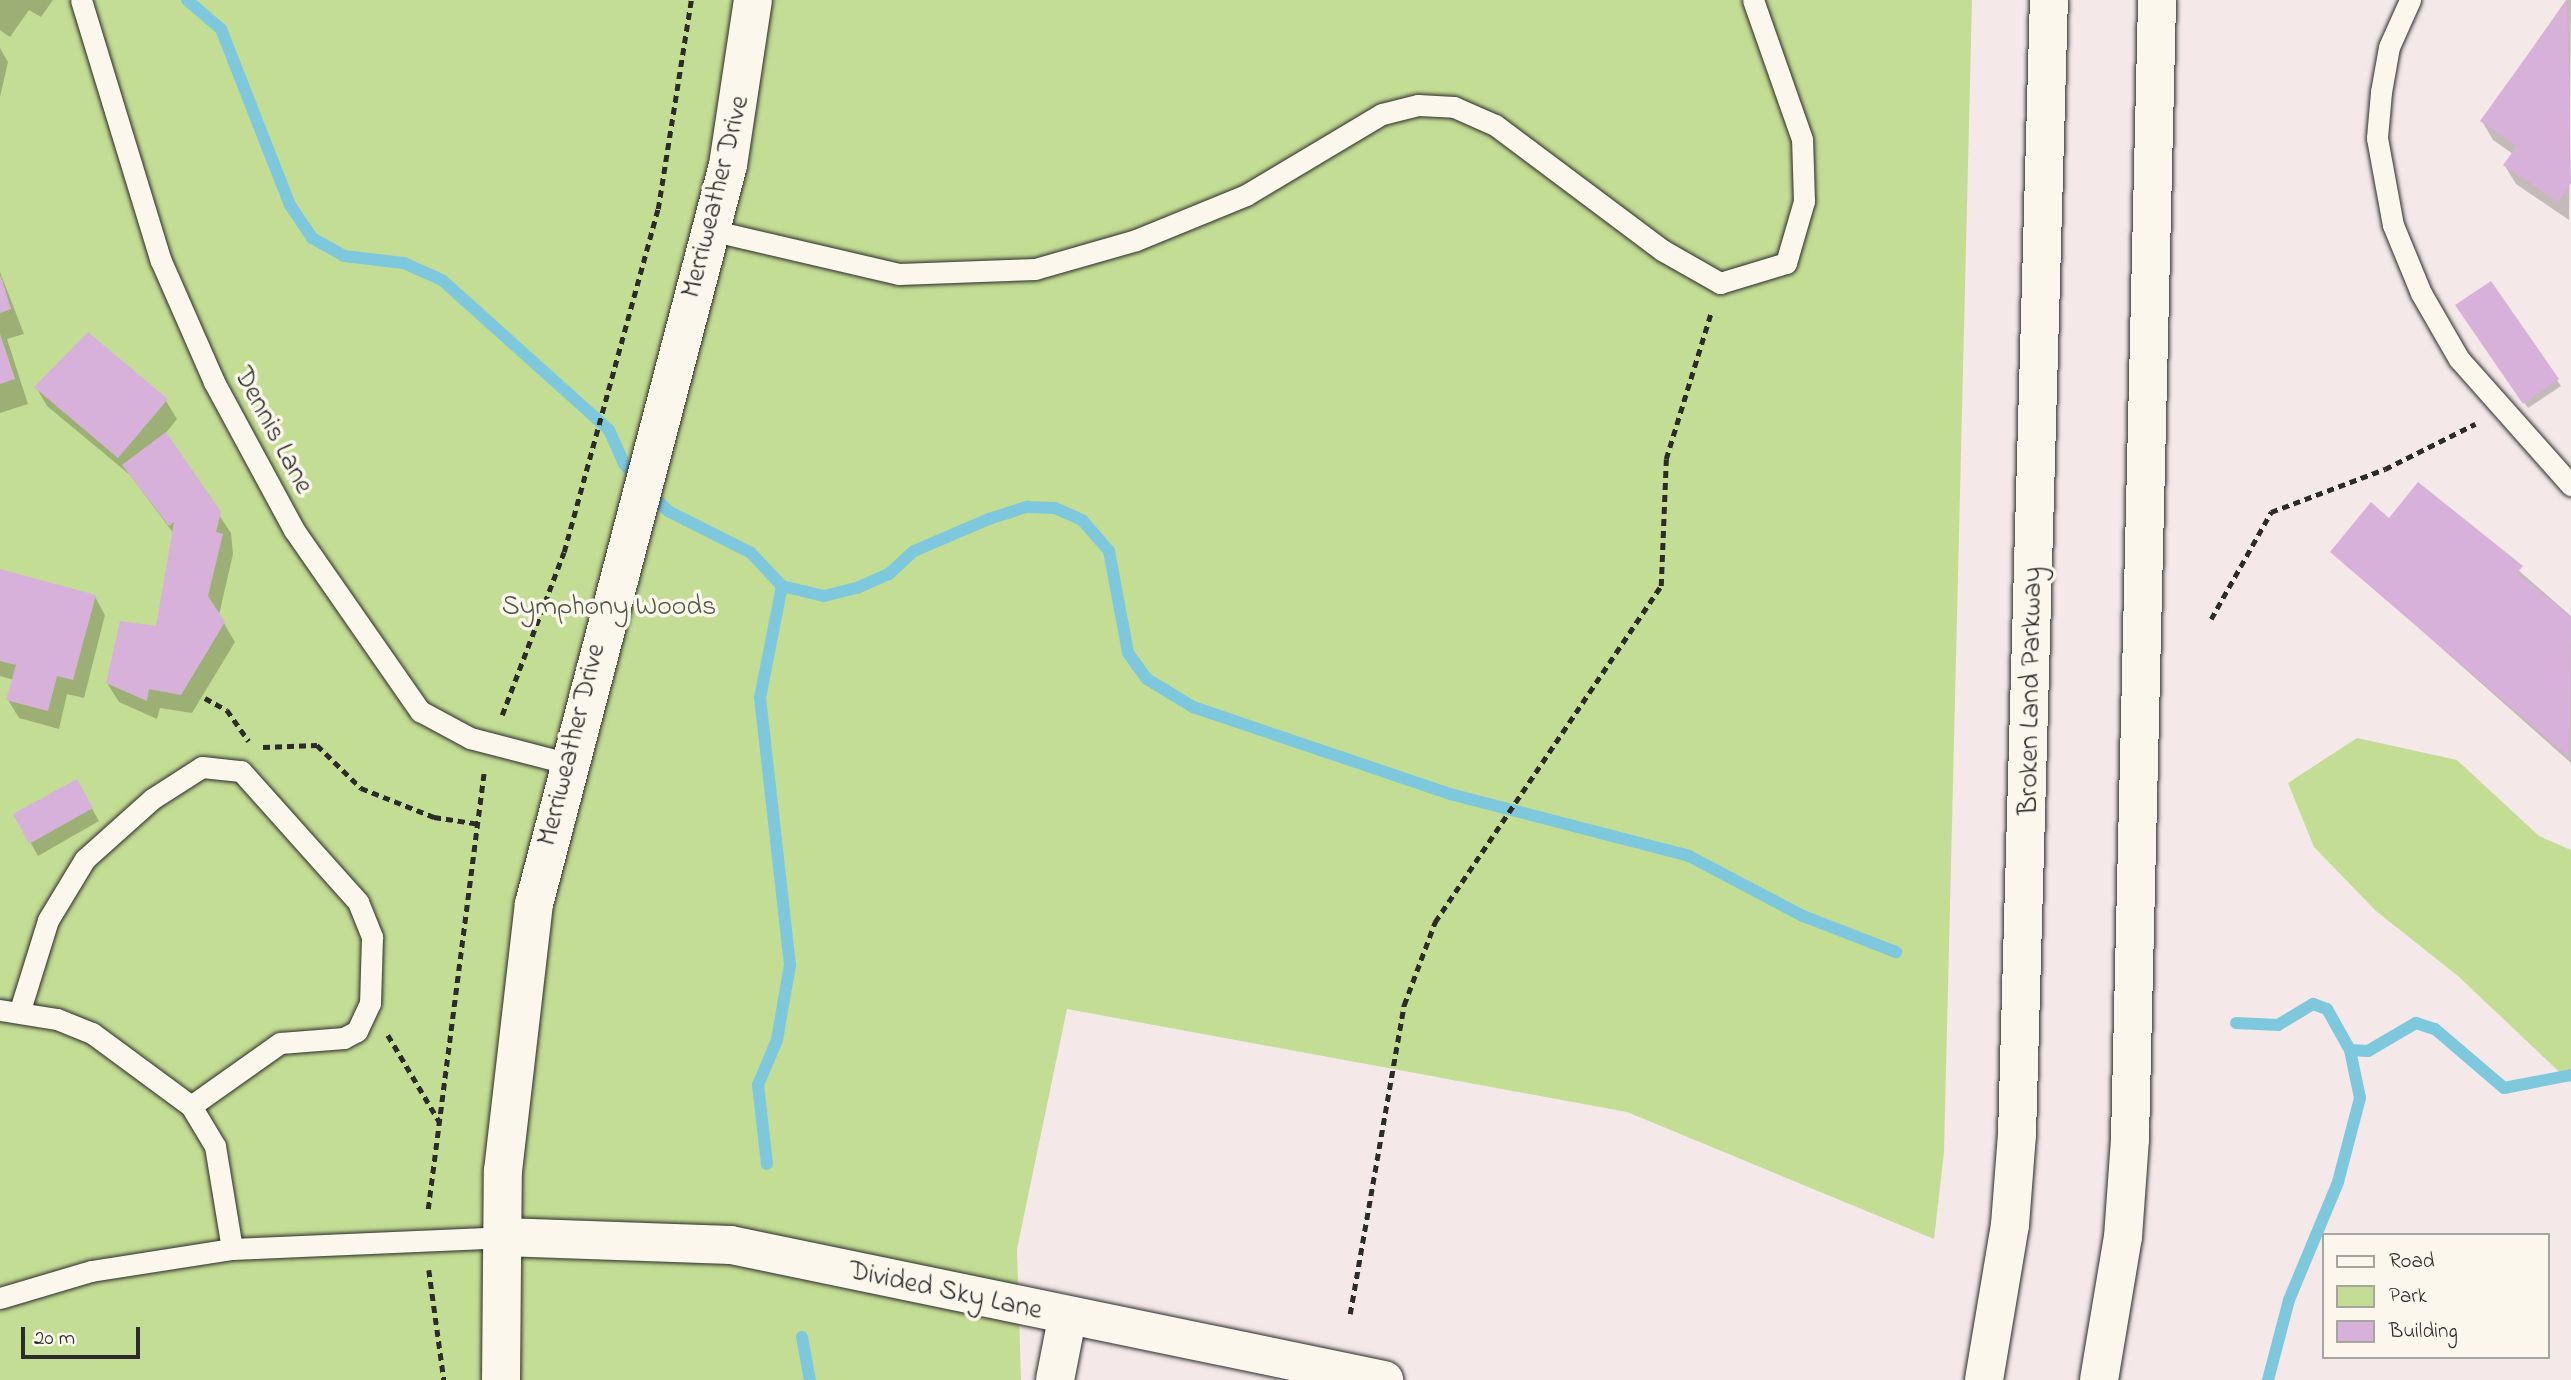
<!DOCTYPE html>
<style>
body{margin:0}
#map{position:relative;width:2571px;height:1380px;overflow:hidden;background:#f4e9e8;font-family:"Indie Flower",sans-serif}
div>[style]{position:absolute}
.green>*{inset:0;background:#c4dd94}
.shadow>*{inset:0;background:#0003}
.stream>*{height:12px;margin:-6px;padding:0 6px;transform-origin:6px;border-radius:6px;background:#7ec8de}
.building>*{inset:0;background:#d8b1da}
.path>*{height:4.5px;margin-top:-2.25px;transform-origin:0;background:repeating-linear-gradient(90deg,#2b2b2b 0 7px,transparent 0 12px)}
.roads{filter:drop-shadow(0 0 2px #2b2b2b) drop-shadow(0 0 2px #2b2b2b)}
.lane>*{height:21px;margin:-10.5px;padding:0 10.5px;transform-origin:10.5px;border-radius:10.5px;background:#fbf7ec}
.street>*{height:38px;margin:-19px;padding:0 19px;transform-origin:19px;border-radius:19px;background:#fbf7ec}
.secondary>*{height:38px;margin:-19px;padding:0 19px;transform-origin:19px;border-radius:19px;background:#fbf7ec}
.primary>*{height:38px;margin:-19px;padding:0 19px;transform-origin:19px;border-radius:19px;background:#fbf7ec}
span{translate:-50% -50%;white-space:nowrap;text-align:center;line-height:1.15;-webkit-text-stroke:7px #fbf7ec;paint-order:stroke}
.street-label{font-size:28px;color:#2b2b2b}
.park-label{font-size:28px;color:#515845}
.legend{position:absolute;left:2322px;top:1233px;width:228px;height:126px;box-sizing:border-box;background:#fbf7ec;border:2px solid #a8a59f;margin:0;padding:9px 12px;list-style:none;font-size:21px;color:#2b2b2b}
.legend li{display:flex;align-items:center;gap:14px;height:35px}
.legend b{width:35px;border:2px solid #a8a59f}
.scale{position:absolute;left:21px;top:1327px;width:119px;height:32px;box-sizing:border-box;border:4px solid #2b2b2b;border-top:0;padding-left:9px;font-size:21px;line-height:24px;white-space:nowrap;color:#2b2b2b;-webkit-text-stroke:5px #fbf7ec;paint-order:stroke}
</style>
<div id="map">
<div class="green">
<div style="clip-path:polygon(0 0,1972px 0,1944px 1152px,1934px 1239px,1627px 1112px,1067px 1009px,1017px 1249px,1021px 1380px,0 1380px)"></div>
<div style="clip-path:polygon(2357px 738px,2457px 760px,2539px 836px,2571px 850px,2571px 1083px,2458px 976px,2376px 911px,2314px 847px,2288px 783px)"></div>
</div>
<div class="shadow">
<div style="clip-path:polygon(0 0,53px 0,41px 17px,29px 10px,10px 37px,0 30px)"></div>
<div style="clip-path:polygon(2566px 0,2571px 0,2569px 220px,2516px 184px,2505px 166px,2513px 154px,2493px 140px,2482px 121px)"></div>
<div style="clip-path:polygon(0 48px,8px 62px,0 97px)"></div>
<div style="clip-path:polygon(0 272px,24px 334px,7px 339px,28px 404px,0 413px)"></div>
<div style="clip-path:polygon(2490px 283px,2561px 386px,2528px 408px,2461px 311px)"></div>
<div style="clip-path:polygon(36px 387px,166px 401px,177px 419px,165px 434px,231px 533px,233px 554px,219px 615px,235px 642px,192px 713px,160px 708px,157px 719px,119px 702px,107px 683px,157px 628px,174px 534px,130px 475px,47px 406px)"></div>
<div style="clip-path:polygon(2419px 484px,2571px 616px,2571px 763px,2333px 552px,2389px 520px)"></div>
<div style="clip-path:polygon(0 571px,95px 597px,105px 615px,84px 698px,67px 694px,59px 729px,19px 718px,8px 700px,14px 680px,0 676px)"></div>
<div style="clip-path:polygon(76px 781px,99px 821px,38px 856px,15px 815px)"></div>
</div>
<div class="stream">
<div style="left:187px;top:0;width:45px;rotate:40.5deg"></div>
<div style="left:221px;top:29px;width:189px;rotate:68.6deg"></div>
<div style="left:290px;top:205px;width:40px;rotate:56deg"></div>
<div style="left:312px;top:238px;width:37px;rotate:29deg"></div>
<div style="left:344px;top:256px;width:60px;rotate:6.7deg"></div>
<div style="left:404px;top:263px;width:42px;rotate:24.1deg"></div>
<div style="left:442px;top:280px;width:224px;rotate:41.9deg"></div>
<div style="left:609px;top:430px;width:37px;rotate:66deg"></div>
<div style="left:624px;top:464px;width:64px;rotate:46.9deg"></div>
<div style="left:668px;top:511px;width:93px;rotate:26.8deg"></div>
<div style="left:751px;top:553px;width:45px;rotate:46.8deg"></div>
<div style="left:782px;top:586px;width:43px;rotate:13.4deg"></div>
<div style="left:824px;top:596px;width:34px;rotate:-14deg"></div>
<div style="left:857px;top:588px;width:35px;rotate:-24deg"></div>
<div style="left:889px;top:574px;width:34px;rotate:-43deg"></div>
<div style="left:914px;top:551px;width:82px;rotate:-23.1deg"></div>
<div style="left:989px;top:519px;width:40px;rotate:-18deg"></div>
<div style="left:1027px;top:507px;width:28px;rotate:2deg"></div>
<div style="left:1055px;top:508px;width:30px;rotate:24deg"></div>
<div style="left:1082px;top:520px;width:41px;rotate:48.9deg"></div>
<div style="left:1109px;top:551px;width:104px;rotate:79.4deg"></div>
<div style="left:1128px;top:653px;width:32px;rotate:54deg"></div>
<div style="left:1147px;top:679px;width:54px;rotate:31.3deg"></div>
<div style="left:1193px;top:707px;width:271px;rotate:18.7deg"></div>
<div style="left:1450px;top:794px;width:247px;rotate:14.5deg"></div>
<div style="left:1689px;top:856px;width:129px;rotate:27.8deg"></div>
<div style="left:1803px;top:916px;width:100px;rotate:21.2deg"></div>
<div style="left:2236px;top:1023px;width:42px;rotate:2.7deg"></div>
<div style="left:2278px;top:1025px;width:41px;rotate:-31deg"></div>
<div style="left:2313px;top:1004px;width:15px;rotate:20deg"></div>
<div style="left:2327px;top:1009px;width:47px;rotate:60.7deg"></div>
<div style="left:2350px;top:1050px;width:18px;rotate:3deg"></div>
<div style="left:2368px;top:1051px;width:56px;rotate:-30.3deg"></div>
<div style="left:2416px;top:1023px;width:20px;rotate:18deg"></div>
<div style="left:2435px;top:1029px;width:91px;rotate:40.5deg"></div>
<div style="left:2504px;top:1088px;width:68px;rotate:-11deg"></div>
<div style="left:767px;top:1164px;width:80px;rotate:-96.5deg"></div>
<div style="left:758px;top:1085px;width:49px;rotate:-67.1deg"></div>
<div style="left:777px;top:1040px;width:76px;rotate:-80.2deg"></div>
<div style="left:790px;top:965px;width:269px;rotate:-96.4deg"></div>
<div style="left:760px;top:698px;width:114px;rotate:-78.9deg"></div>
<div style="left:802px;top:1337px;width:44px;rotate:79.5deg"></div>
<div style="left:2268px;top:1380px;width:83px;rotate:-75.3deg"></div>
<div style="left:2289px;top:1300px;width:128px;rotate:-67.4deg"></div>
<div style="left:2338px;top:1182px;width:87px;rotate:-75.3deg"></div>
<div style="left:2360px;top:1098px;width:49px;rotate:-101.8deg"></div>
</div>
<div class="building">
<div style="clip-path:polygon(2567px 0,2571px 183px,2558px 202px,2503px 165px,2517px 146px,2480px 121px)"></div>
<div style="clip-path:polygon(1px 276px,11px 309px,0 313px,0 277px)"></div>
<div style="clip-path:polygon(2491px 281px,2559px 379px,2523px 404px,2455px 305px)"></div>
<div style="clip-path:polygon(88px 332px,168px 399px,118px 458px,34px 387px)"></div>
<div style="clip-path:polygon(0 334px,15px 379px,0 384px)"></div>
<div style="clip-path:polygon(166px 432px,221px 512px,216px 532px,223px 534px,208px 596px,225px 622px,181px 695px,149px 689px,147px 701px,106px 683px,120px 621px,156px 626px,174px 522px,169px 526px,122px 465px)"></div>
<div style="clip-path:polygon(2418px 482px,2523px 566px,2517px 573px,2571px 617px,2569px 757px,2330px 552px,2371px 502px,2389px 518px)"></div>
<div style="clip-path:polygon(0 569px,96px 595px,73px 680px,57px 676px,48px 711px,6px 700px,16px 665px,0 661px)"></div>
<div style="clip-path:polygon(77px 779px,93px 808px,29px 844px,13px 814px)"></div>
</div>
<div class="path">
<div style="left:2211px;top:619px;width:123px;rotate:-60.7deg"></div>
<div style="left:2271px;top:512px;width:122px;rotate:-20.7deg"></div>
<div style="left:2385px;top:469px;width:101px;rotate:-26.6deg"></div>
<div style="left:205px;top:698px;width:25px;rotate:29deg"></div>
<div style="left:227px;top:710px;width:38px;rotate:55deg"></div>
<div style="left:502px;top:715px;width:174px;rotate:-69.2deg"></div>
<div style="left:564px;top:552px;width:356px;rotate:-74.7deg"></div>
<div style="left:658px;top:209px;width:212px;rotate:-81deg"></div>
<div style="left:263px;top:747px;width:54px;rotate:-2.1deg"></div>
<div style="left:317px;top:745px;width:62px;rotate:44.3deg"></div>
<div style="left:361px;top:788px;width:79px;rotate:21.7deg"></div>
<div style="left:434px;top:817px;width:47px;rotate:8.7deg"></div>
<div style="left:388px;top:1035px;width:100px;rotate:59.3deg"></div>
<div style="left:428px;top:1209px;width:439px;rotate:-82.7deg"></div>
<div style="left:429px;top:1270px;width:111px;rotate:82.2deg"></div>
<div style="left:1350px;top:1314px;width:314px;rotate:-80.1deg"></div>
<div style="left:1404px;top:1005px;width:89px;rotate:-69.5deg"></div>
<div style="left:1435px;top:922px;width:405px;rotate:-56.1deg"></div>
<div style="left:1661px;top:586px;width:127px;rotate:-87.7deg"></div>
<div style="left:1666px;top:459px;width:153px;rotate:-72.9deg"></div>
</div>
<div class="roads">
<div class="lane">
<div style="left:81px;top:0;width:273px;rotate:73deg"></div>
<div style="left:161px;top:261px;width:132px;rotate:66.3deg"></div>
<div style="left:214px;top:382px;width:168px;rotate:61.6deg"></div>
<div style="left:294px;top:530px;width:221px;rotate:55.2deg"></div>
<div style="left:420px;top:711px;width:57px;rotate:28.4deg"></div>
<div style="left:470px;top:738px;width:99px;rotate:14.6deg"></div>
<div style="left:2410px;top:0;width:51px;rotate:114.1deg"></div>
<div style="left:2389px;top:47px;width:46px;rotate:100.1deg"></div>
<div style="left:2381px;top:92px;width:46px;rotate:95deg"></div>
<div style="left:2377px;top:138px;width:88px;rotate:79.6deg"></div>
<div style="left:2393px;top:225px;width:74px;rotate:67.6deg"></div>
<div style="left:2421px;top:293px;width:76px;rotate:60.1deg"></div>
<div style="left:2459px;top:359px;width:169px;rotate:48.4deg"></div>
<div style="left:710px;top:230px;width:194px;rotate:13.1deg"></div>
<div style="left:899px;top:274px;width:136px;rotate:-2.1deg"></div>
<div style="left:1035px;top:269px;width:105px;rotate:-16deg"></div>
<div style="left:1136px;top:240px;width:119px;rotate:-22.2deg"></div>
<div style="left:1246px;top:195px;width:158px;rotate:-30.8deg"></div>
<div style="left:1382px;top:114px;width:37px;rotate:-14deg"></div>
<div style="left:1418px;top:105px;width:36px;rotate:3deg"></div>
<div style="left:1454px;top:107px;width:45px;rotate:23.7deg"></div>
<div style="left:1495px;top:125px;width:209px;rotate:36.8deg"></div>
<div style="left:1662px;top:250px;width:67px;rotate:29.6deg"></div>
<div style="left:1720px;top:283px;width:69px;rotate:-16.9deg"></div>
<div style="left:1786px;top:263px;width:65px;rotate:-73.8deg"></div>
<div style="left:1804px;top:201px;width:62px;rotate:-91.8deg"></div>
<div style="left:1802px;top:139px;width:147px;rotate:-109.4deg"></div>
<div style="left:0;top:1010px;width:58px;rotate:9deg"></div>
<div style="left:57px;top:1019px;width:38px;rotate:22deg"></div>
<div style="left:92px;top:1033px;width:123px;rotate:36.4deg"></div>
<div style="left:191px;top:1106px;width:47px;rotate:59deg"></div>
<div style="left:215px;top:1146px;width:104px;rotate:80.6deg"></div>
<div style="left:20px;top:1010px;width:94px;rotate:-72.7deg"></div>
<div style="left:48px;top:920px;width:71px;rotate:-58.8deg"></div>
<div style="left:85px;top:859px;width:90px;rotate:-41.8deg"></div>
<div style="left:152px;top:799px;width:59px;rotate:-32.6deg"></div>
<div style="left:202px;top:767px;width:39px;rotate:6deg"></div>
<div style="left:241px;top:771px;width:176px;rotate:48.2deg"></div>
<div style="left:358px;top:902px;width:38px;rotate:68deg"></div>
<div style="left:372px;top:937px;width:66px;rotate:91.7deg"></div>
<div style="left:370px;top:1003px;width:31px;rotate:115deg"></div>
<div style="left:357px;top:1031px;width:15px;rotate:152deg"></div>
<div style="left:344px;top:1038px;width:64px;rotate:175.5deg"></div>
<div style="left:280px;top:1043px;width:109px;rotate:144.7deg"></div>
<div style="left:0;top:1298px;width:95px;rotate:-16.5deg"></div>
<div style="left:91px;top:1271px;width:143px;rotate:-8.9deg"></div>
<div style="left:232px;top:1249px;width:271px;rotate:-2.5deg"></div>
</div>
<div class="street">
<div style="left:1055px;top:1380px;width:62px;rotate:-78.9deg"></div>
</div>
<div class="secondary">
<div style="left:503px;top:1237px;width:228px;rotate:2deg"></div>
<div style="left:731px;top:1245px;width:667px;rotate:11.68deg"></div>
<div style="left:501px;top:1380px;width:209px;rotate:-89.5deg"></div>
<div style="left:503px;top:1171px;width:269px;rotate:-83.4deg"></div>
<div style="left:534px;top:904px;width:764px;rotate:-75.29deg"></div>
<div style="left:728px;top:165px;width:167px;rotate:-81.4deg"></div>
</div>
<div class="primary">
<div style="left:1984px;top:1380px;width:157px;rotate:-80.5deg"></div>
<div style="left:2010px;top:1225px;width:90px;rotate:-85.6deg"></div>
<div style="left:2017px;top:1135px;width:1135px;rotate:-88.39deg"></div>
<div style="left:2099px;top:1380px;width:145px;rotate:-80.5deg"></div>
<div style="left:2123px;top:1237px;width:98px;rotate:-85.9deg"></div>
<div style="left:2130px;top:1139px;width:1139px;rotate:-88.64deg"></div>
</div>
</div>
<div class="street-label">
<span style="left:717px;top:197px;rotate:-76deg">Merriweather Drive</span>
<span style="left:272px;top:431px;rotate:62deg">Dennis Lane</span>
<span style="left:2032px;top:691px;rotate:-89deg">Broken Land Parkway</span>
<span style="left:573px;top:745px;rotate:-76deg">Merriweather Drive</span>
<span style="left:945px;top:1292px;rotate:12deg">Divided Sky Lane</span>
</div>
<div class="park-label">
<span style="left:609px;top:608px">Symphony Woods</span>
</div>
<ul class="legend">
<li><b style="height:9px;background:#fbf7ec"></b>Road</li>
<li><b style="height:19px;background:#c4dd94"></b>Park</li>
<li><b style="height:19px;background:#d8b1da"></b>Building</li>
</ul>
<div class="scale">20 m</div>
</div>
